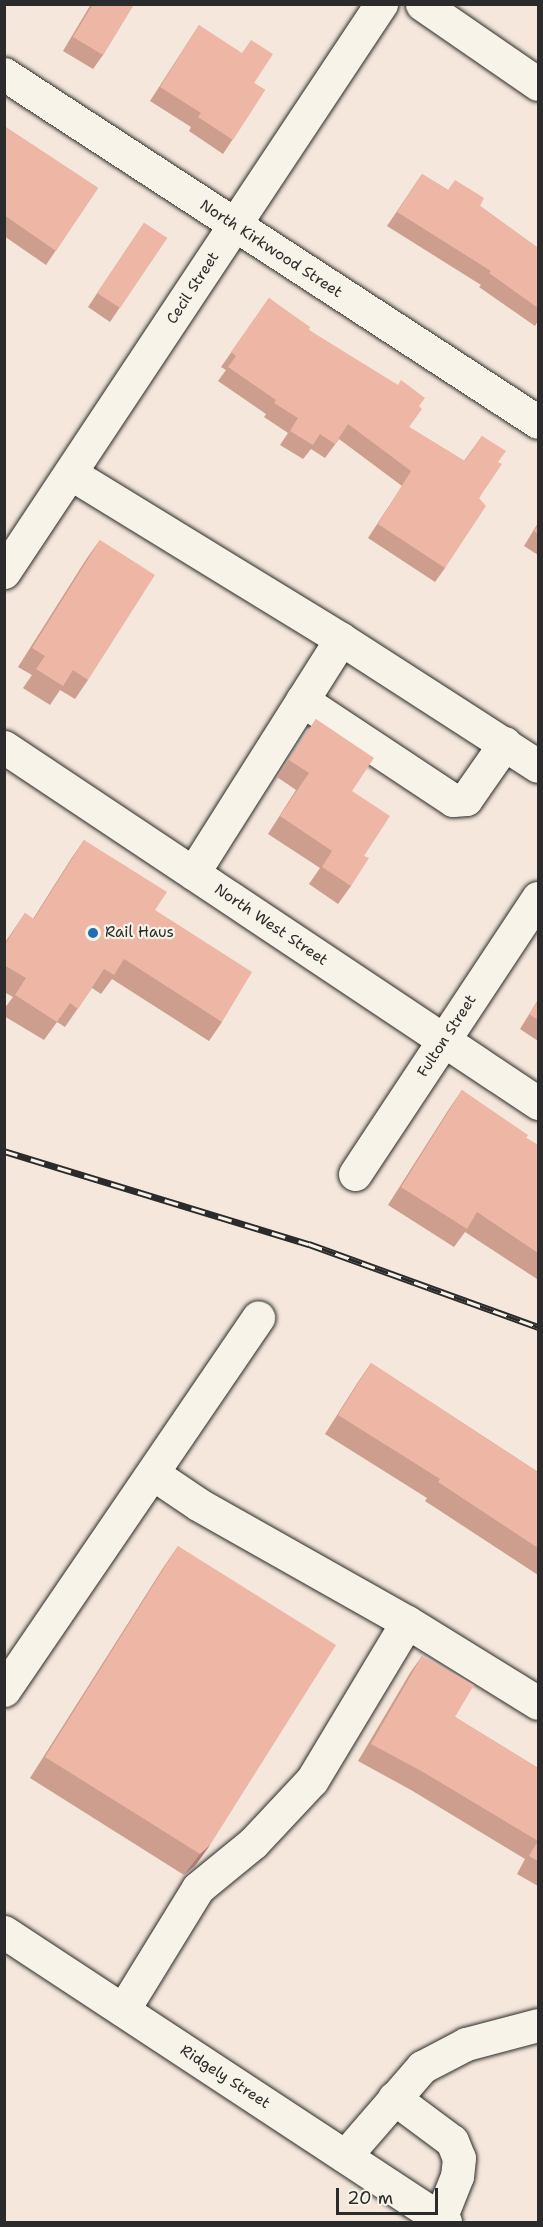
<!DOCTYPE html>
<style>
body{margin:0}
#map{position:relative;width:543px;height:2227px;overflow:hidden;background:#f5e7db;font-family:"Shantell Sans",sans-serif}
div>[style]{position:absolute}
.roads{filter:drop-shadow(0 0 2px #2b2b2b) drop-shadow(0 0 2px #2b2b2b)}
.minor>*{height:33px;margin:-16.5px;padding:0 16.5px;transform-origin:16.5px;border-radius:16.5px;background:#f7f3e8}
.rail>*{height:7px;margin-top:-3.5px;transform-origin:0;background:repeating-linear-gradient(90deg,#f7f3e8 0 14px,#2b2b2b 0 28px);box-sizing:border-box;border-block:2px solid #2b2b2b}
.wall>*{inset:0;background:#cd9d8e}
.shaded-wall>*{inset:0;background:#a77f74}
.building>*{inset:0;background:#eeb6a5}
.dots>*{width:16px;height:16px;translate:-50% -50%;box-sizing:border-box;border:3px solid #f7f3e8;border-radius:50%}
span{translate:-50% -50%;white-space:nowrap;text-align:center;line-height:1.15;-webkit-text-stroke:4.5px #f7f3e8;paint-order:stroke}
.street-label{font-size:15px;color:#2b2b2b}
.poi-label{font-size:15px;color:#2b2b2b}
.left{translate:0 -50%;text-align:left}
.frame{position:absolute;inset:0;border:6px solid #2b2b2b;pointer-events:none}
.scale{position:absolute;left:336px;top:2188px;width:102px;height:27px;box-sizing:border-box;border:3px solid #2b2b2b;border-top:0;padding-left:8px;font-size:18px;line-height:21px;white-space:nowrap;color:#2b2b2b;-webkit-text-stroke:4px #f7f3e8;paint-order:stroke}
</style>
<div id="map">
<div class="roads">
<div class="minor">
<div style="left:422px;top:4px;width:141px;rotate:34.6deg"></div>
<div style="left:4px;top:74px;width:637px;rotate:33.09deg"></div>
<div style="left:70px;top:473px;width:318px;rotate:31.5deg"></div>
<div style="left:341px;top:639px;width:234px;rotate:32.8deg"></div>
<div style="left:4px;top:572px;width:682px;rotate:-56.43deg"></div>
<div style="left:302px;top:700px;width:181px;rotate:33.5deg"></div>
<div style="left:453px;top:800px;width:13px;rotate:-4deg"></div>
<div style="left:466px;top:799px;width:68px;rotate:-55.1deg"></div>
<div style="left:4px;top:747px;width:642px;rotate:33.69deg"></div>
<div style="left:193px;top:873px;width:277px;rotate:-57.7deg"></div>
<div style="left:355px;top:1174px;width:331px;rotate:-56.5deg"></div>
<div style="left:407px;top:1622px;width:154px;rotate:31.7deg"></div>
<div style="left:4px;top:1690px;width:451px;rotate:-55.7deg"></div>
<div style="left:4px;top:1932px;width:528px;rotate:33.33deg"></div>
<div style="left:123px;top:2010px;width:143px;rotate:-58.4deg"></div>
<div style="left:198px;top:1888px;width:71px;rotate:-39.3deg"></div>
<div style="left:253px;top:1843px;width:86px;rotate:-46.9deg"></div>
<div style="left:312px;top:1780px;width:184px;rotate:-59deg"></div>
<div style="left:407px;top:1622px;width:240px;rotate:-150.6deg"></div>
<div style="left:198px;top:1504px;width:55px;rotate:-146deg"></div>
<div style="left:394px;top:2098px;width:72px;rotate:36.6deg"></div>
<div style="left:452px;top:2141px;width:18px;rotate:68deg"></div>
<div style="left:459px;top:2158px;width:18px;rotate:96deg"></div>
<div style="left:457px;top:2176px;width:46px;rotate:111.6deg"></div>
<div style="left:345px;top:2156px;width:118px;rotate:-49.1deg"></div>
<div style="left:422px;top:2067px;width:50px;rotate:-27.6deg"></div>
<div style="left:466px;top:2044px;width:74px;rotate:-14.8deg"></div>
</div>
</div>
<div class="rail">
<div style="left:4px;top:1151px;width:319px;rotate:17deg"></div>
<div style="left:309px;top:1244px;width:244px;rotate:19.9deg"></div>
</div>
<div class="wall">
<div style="clip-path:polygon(91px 4px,134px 4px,103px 55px,93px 69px,63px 51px)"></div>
<div style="clip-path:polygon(199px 25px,254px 83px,265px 90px,223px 154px,189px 131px,191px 127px,150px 101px)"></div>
<div style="clip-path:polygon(4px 126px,98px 188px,46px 265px,4px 236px)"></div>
<div style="clip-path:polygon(422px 174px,448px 190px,480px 206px,538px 248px,538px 321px,535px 326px,479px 287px,481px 285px,387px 226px)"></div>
<div style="clip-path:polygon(144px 223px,167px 238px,110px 322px,88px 307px)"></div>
<div style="clip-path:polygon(269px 298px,309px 330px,419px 407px,409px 427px,464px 461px,482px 436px,498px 462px,479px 498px,445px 568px,435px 582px,368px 538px,402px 486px,339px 439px,325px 458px,311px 449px,303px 459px,280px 445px,288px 433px,264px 417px,266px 414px,218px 381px,226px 370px,221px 367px)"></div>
<div style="clip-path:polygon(538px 523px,538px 555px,524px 546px)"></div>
<div style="clip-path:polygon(100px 540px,88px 680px,75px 699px,60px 690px,50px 705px,23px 688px,32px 675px,18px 667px,87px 558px)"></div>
<div style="clip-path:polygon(316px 719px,352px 791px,364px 856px,351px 886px,338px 904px,309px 884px,320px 868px,268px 834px,296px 790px,277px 777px)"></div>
<div style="clip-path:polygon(84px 840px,155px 910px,222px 1022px,209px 1041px,112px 979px,101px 994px,92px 988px,65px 1027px,57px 1022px,44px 1040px,4px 1016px,4px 1009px,13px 997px,4px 992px,4px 944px,25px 913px,33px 919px,71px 859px)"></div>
<div style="clip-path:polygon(538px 1000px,538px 1041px,520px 1029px)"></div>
<div style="clip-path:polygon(462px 1090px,526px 1138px,538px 1145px,538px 1277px,537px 1279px,465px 1232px,454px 1247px,388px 1205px,449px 1109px)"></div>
<div style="clip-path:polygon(371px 1363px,538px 1472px,538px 1575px,425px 1501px,427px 1498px,325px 1434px,358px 1382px)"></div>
<div style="clip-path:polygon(178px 1546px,210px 1845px,195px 1866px,184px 1875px,30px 1778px,163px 1568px)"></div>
<div style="clip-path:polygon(422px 1656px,455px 1717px,538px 1768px,538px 1886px,517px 1874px,525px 1859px,411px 1790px,358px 1761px,410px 1673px)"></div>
</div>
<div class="shaded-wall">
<div style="clip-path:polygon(210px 1845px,195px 1866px,184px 1875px,200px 1854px)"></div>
</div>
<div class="building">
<div style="clip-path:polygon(93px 4px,134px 4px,103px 55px,73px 37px)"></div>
<div style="clip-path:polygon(199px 25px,242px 53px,251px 40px,273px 54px,254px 83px,265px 90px,233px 140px,198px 117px,201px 113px,160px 87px)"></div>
<div style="clip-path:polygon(4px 126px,98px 188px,56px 251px,4px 215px)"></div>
<div style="clip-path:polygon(422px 174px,448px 190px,455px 180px,484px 198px,480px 206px,538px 248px,538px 308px,489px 273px,491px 271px,397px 212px)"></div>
<div style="clip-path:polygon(144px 223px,167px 238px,120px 308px,97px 293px)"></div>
<div style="clip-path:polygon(269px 298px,310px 327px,309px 330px,398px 385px,401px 380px,425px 398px,419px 406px,422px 409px,409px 427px,465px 461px,482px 436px,506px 451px,498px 462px,502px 464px,479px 498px,486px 506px,445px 568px,378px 524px,411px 471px,348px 424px,335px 444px,320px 434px,313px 445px,290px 431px,298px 418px,274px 403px,276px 400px,228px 367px,236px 356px,231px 352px)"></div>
<div style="clip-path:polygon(538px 525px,538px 534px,534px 531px)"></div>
<div style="clip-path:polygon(100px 540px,155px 575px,88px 680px,73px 670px,63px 686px,36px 669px,45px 656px,32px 648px)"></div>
<div style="clip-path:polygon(316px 719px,374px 758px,352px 791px,390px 816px,364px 856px,369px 858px,351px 886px,322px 867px,332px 851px,280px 816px,309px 773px,289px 760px)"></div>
<div style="clip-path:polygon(84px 840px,167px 892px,155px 910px,252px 972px,222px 1022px,124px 959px,114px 975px,104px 969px,78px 1009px,70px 1003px,57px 1022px,15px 995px,26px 978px,4px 965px,4px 946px,25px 913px,34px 919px)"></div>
<div style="clip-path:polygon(538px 1001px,538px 1020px,529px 1014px)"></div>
<div style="clip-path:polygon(462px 1090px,528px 1135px,526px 1138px,538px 1145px,538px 1253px,477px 1212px,467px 1229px,401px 1187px)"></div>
<div style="clip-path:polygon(371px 1363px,538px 1472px,538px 1548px,438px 1482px,440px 1479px,338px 1415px)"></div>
<div style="clip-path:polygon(178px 1546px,336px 1645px,210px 1845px,200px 1854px,45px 1757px)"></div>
<div style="clip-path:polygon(422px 1656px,474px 1685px,455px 1717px,538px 1768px,538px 1861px,529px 1856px,538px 1841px,423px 1772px,371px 1744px)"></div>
</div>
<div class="dots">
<div style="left:93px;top:933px;background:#1f6fb2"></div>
</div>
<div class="street-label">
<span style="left:271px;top:249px;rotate:33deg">North Kirkwood Street</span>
<span style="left:193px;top:288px;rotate:-57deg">Cecil Street</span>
<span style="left:271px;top:925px;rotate:34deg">North West Street</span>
<span style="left:447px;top:1036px;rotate:-57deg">Fulton Street</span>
<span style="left:225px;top:2077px;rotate:33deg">Ridgely Street</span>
</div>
<div class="poi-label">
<span class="left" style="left:105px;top:933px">Rail Haus</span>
</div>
<div class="frame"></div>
<div class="scale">20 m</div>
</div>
